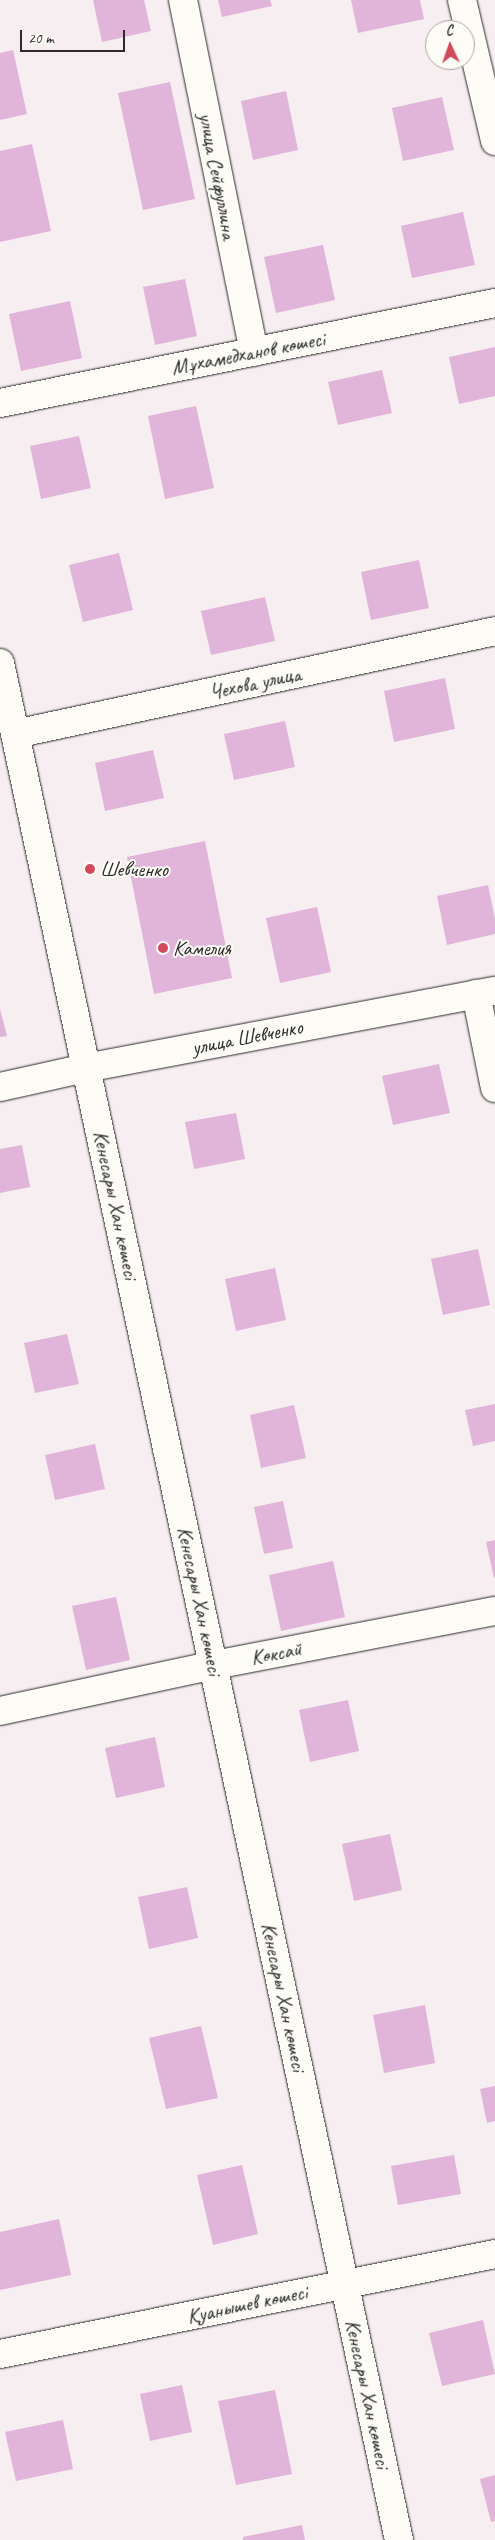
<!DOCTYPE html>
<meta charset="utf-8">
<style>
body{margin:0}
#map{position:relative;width:495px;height:2540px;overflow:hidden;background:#f7eef1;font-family:Caveat,sans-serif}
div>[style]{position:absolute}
.building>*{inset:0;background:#e1b4d9}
.roads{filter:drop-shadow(0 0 1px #2b2b2b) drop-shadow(0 0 1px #2b2b2b)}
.minor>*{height:28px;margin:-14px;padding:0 14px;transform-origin:14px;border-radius:14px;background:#fdfcf7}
.major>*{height:28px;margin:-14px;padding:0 14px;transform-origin:14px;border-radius:14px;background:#fdfcf7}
.dots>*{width:14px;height:14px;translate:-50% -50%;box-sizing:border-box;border:2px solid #fdfcf7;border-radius:50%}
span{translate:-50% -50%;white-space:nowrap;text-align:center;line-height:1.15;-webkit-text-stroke:4px #fdfcf7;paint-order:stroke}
.street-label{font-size:21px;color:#2b2b2b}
.poi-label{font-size:21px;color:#2b2b2b}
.left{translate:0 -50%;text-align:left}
.north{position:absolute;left:425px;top:20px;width:50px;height:50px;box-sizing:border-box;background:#fdfcf7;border:1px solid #a9a8a5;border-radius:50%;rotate:357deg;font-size:14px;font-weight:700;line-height:20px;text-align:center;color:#2b2b2b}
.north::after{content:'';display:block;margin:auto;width:18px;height:22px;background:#d1495b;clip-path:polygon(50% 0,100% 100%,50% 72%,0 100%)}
.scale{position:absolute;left:20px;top:30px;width:105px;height:22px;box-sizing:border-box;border:2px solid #2b2b2b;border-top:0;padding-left:6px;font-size:15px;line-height:18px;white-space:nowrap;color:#2b2b2b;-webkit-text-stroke:4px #fdfcf7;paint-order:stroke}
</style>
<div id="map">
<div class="building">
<div style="clip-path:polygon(93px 0,144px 0,151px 31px,102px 42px)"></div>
<div style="clip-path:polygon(218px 0,270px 0,272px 6px,222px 17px)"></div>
<div style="clip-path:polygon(351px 0,420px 0,424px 19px,358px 33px)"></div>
<div style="clip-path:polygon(13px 50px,27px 114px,0 120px,0 53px)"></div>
<div style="clip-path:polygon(170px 82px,195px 199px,143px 210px,118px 93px)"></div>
<div style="clip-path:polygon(286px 91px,298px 150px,253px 160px,241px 101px)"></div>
<div style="clip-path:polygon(442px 97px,454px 150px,403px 161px,392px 108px)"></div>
<div style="clip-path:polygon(32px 144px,51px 231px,0 242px,0 151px)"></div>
<div style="clip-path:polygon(463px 212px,475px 265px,412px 278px,401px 226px)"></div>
<div style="clip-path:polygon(323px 245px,335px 300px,276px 313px,264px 257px)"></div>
<div style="clip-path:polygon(185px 279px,197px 336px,155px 345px,143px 287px)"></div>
<div style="clip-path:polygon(70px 301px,82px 358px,21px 371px,9px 314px)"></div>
<div style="clip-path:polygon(495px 347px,495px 396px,459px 404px,449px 357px)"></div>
<div style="clip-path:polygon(382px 370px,392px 413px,338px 425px,328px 382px)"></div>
<div style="clip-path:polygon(196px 406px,214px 488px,165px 499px,148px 416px)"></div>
<div style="clip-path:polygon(79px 436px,91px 488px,41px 499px,30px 446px)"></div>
<div style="clip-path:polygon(119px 553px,133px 610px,83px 622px,69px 565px)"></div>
<div style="clip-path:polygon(419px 560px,429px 608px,371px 620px,361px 572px)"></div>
<div style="clip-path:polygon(265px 597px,275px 641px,211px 655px,201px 611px)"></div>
<div style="clip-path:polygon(445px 678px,455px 729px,394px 742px,384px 691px)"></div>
<div style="clip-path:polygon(285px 721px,295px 767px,234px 780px,224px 734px)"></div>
<div style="clip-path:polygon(153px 750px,164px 798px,105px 811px,95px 763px)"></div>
<div style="clip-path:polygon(205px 841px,232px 978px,154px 994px,127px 857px)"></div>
<div style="clip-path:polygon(488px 885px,495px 919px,495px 934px,447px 945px,437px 896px)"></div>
<div style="clip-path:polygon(317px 907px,331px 972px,280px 983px,266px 918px)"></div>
<div style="clip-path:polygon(0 1009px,7px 1036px,0 1037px)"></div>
<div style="clip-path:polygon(439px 1064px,450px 1113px,393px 1125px,382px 1076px)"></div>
<div style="clip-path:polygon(236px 1113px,245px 1159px,194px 1169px,185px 1122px)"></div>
<div style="clip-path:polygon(22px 1145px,30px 1187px,0 1193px,0 1149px)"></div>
<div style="clip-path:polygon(478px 1249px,490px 1305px,443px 1315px,431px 1259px)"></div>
<div style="clip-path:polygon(275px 1268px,286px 1320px,236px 1331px,225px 1279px)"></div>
<div style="clip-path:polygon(67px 1334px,79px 1384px,35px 1393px,24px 1343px)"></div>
<div style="clip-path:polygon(495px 1404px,495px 1441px,473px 1446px,465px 1410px)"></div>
<div style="clip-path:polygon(294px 1405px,306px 1458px,261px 1468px,250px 1415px)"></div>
<div style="clip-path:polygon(95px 1444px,105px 1489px,55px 1500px,45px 1455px)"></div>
<div style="clip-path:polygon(283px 1501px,293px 1548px,264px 1554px,254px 1507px)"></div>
<div style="clip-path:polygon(495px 1540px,495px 1578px,494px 1578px,486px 1542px)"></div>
<div style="clip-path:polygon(333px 1561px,345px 1617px,281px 1631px,269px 1575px)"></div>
<div style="clip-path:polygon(116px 1597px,130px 1660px,86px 1670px,72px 1606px)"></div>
<div style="clip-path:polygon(348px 1700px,359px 1751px,310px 1762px,299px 1710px)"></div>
<div style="clip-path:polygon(155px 1737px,165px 1787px,116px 1798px,105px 1748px)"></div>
<div style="clip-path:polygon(390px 1834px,402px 1890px,354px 1901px,342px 1844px)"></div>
<div style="clip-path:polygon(187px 1887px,198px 1938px,149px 1949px,138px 1897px)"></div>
<div style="clip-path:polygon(425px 2005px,435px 2063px,384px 2073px,373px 2015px)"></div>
<div style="clip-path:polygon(201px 2026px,218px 2098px,166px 2109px,149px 2038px)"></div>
<div style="clip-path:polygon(495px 2086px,495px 2121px,487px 2123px,480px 2089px)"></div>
<div style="clip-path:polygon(454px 2155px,461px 2194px,398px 2205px,391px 2166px)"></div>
<div style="clip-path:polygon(242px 2165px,258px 2234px,213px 2245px,197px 2175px)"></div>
<div style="clip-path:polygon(59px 2219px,71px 2275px,0 2290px,0 2232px)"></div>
<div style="clip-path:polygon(483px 2320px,495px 2374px,442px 2386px,429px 2333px)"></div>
<div style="clip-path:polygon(182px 2385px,192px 2432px,150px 2441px,140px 2394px)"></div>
<div style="clip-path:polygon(275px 2390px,292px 2474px,236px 2485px,218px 2401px)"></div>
<div style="clip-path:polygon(63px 2420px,73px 2469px,16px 2481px,5px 2432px)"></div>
<div style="clip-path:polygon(495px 2475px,495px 2521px,491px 2522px,480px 2479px)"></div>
<div style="clip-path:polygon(302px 2525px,305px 2540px,243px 2540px,243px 2537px)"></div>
</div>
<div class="roads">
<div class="minor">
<div style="left:183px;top:0;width:359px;rotate:78.6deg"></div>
<div style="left:462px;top:0;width:145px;rotate:76.8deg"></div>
<div style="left:0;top:403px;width:505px;rotate:-11.42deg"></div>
<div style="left:15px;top:734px;width:491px;rotate:-12.1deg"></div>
<div style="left:476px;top:994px;width:96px;rotate:78.6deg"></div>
<div style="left:0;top:1087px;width:88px;rotate:-12.5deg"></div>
<div style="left:86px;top:1068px;width:416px;rotate:-10.7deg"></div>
<div style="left:0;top:1711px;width:219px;rotate:-12.1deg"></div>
<div style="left:214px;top:1665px;width:286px;rotate:-10.9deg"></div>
<div style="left:0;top:2354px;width:505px;rotate:-11.42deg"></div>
</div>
<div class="major">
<div style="left:0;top:663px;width:1919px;rotate:78deg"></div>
</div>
</div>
<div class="dots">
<div style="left:90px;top:869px;background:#d1495b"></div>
<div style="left:163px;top:948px;background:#d1495b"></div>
</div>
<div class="street-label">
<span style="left:218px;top:176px;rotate:79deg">улица Сейфуллина</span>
<span style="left:248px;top:353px;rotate:-11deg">Мұхамедханов көшесі</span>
<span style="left:255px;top:683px;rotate:-12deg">Чехова улица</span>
<span style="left:247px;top:1037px;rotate:-11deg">улица Шевченко</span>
<span style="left:116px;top:1205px;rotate:78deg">Кенесары Хан көшесі</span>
<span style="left:200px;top:1601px;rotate:78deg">Кенесары Хан көшесі</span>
<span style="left:276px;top:1653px;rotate:-11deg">Көксай</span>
<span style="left:284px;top:1997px;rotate:78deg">Кенесары Хан көшесі</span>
<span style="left:247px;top:2304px;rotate:-12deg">Қуанышев көшесі</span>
<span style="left:368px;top:2394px;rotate:78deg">Кенесары Хан көшесі</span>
</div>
<div class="poi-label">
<span class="left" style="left:100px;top:869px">Шевченко</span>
<span class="left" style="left:173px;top:948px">Камелия</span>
</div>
<div class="north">С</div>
<div class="scale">20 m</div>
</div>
